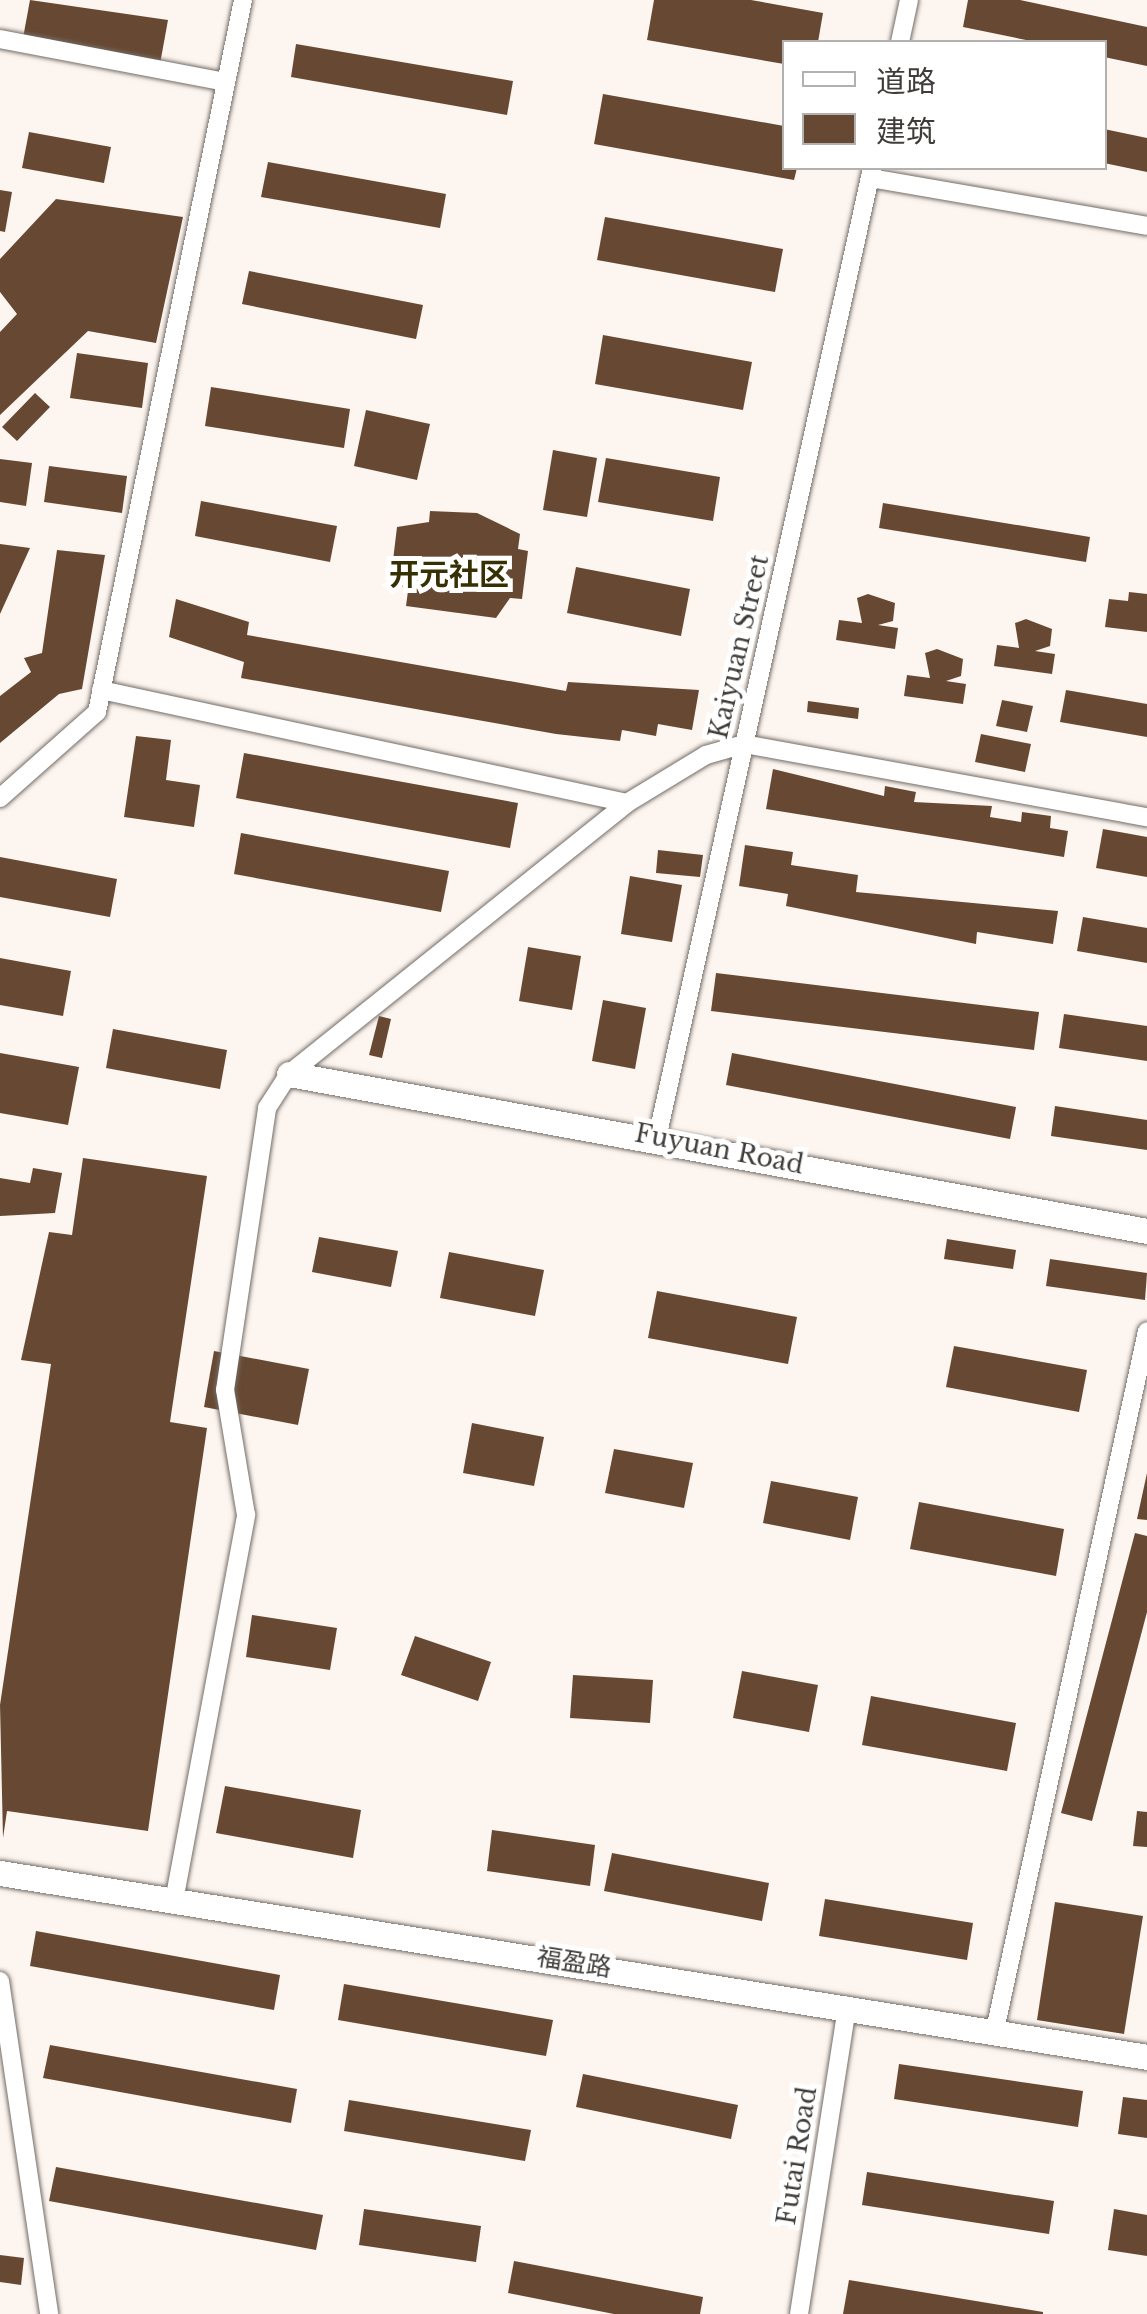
<!DOCTYPE html>
<meta charset="utf-8">
<style>
body{margin:0}
#map{position:relative;width:1147px;height:2314px;overflow:hidden;background:#fdf5ef;font-family:"Libre Baskerville","Noto Sans SC",serif}
div>[style]{position:absolute}
.building>*{inset:0;background:#674933}
.roads{filter:drop-shadow(0 0 2px #736c67) drop-shadow(0 0 2px #736c67)}
.street>*{height:18px;margin:-9px;padding:0 9px;transform-origin:9px;border-radius:9px;background:#fff}
.secondary>*{height:25px;margin:-12.5px;padding:0 12.5px;transform-origin:12.5px;border-radius:12.5px;background:#fff}
span{translate:-50% -50%;white-space:nowrap;text-align:center;line-height:1.15;-webkit-text-stroke:10px #fff;paint-order:stroke}
.street-label{font-size:25px;color:#3f3c3a}
.quarter-label{font-size:30px;color:#373004;font-weight:700}
.legend{position:absolute;left:782px;top:40px;width:325px;height:130px;box-sizing:border-box;background:#fff;border:2px solid #b2b1b0;margin:0;padding:12px 18px;list-style:none;font-size:30px;color:#3f3c3a}
.legend li{display:flex;align-items:center;gap:20px;height:50px}
.legend b{width:50px;border:2px solid #b2b1b0}
</style>
<div id="map">
<div class="building">
<div style="clip-path:polygon(30px 0,168px 20px,160px 64px,23px 38px)"></div>
<div style="clip-path:polygon(654px 0,751px 0,823px 13px,818px 42px,784px 42px,784px 64px,647px 40px)"></div>
<div style="clip-path:polygon(968px 0,1020px 0,1147px 27px,1147px 66px,1104px 57px,1104px 42px,1036px 42px,963px 27px)"></div>
<div style="clip-path:polygon(296px 44px,513px 81px,507px 115px,291px 77px)"></div>
<div style="clip-path:polygon(603px 94px,784px 126px,784px 168px,797px 168px,794px 180px,594px 144px)"></div>
<div style="clip-path:polygon(1104px 129px,1147px 138px,1147px 172px,1104px 163px)"></div>
<div style="clip-path:polygon(29px 132px,111px 147px,104px 183px,22px 168px)"></div>
<div style="clip-path:polygon(268px 162px,446px 194px,440px 228px,261px 197px)"></div>
<div style="clip-path:polygon(0 190px,12px 192px,5px 232px,0 231px)"></div>
<div style="clip-path:polygon(56px 199px,183px 217px,156px 343px,88px 331px,0 415px,0 332px,17px 314px,0 292px,0 259px)"></div>
<div style="clip-path:polygon(605px 217px,783px 249px,775px 292px,597px 260px)"></div>
<div style="clip-path:polygon(249px 271px,423px 305px,416px 339px,242px 304px)"></div>
<div style="clip-path:polygon(603px 335px,752px 362px,743px 410px,595px 384px)"></div>
<div style="clip-path:polygon(77px 353px,148px 363px,142px 408px,70px 398px)"></div>
<div style="clip-path:polygon(211px 387px,350px 409px,344px 448px,205px 426px)"></div>
<div style="clip-path:polygon(35px 393px,50px 407px,17px 441px,2px 427px)"></div>
<div style="clip-path:polygon(366px 410px,430px 424px,417px 480px,354px 466px)"></div>
<div style="clip-path:polygon(553px 450px,597px 458px,587px 517px,543px 510px)"></div>
<div style="clip-path:polygon(606px 458px,720px 477px,713px 521px,598px 502px)"></div>
<div style="clip-path:polygon(0 459px,32px 463px,26px 506px,0 502px)"></div>
<div style="clip-path:polygon(49px 466px,127px 476px,122px 513px,44px 502px)"></div>
<div style="clip-path:polygon(201px 501px,337px 526px,330px 562px,195px 536px)"></div>
<div style="clip-path:polygon(883px 503px,1090px 537px,1086px 562px,879px 528px)"></div>
<div style="clip-path:polygon(430px 511px,477px 513px,520px 534px,518px 549px,528px 551px,522px 599px,510px 598px,496px 618px,406px 606px,408px 591px,391px 577px,397px 527px,429px 522px)"></div>
<div style="clip-path:polygon(0 544px,30px 548px,0 614px)"></div>
<div style="clip-path:polygon(57px 550px,105px 555px,82px 689px,59px 694px,0 743px,0 696px,31px 672px,24px 658px,42px 653px)"></div>
<div style="clip-path:polygon(576px 567px,690px 589px,681px 636px,567px 613px)"></div>
<div style="clip-path:polygon(1129px 592px,1147px 594px,1147px 632px,1105px 627px,1109px 599px,1128px 601px)"></div>
<div style="clip-path:polygon(868px 594px,895px 603px,893px 621px,878px 625px,898px 628px,895px 649px,836px 640px,839px 620px,862px 623px,857px 598px)"></div>
<div style="clip-path:polygon(176px 599px,249px 622px,247px 635px,566px 691px,568px 682px,699px 690px,692px 730px,658px 724px,656px 736px,622px 730px,620px 741px,556px 734px,241px 678px,244px 662px,169px 637px)"></div>
<div style="clip-path:polygon(1026px 619px,1052px 629px,1050px 646px,1035px 651px,1055px 654px,1052px 674px,994px 666px,997px 645px,1019px 648px,1015px 623px)"></div>
<div style="clip-path:polygon(937px 649px,963px 659px,961px 676px,946px 681px,966px 684px,963px 704px,904px 696px,907px 675px,930px 678px,925px 653px)"></div>
<div style="clip-path:polygon(1066px 690px,1147px 704px,1147px 737px,1060px 722px)"></div>
<div style="clip-path:polygon(1002px 700px,1033px 706px,1027px 732px,996px 726px)"></div>
<div style="clip-path:polygon(808px 701px,859px 708px,858px 719px,807px 712px)"></div>
<div style="clip-path:polygon(981px 734px,1031px 744px,1025px 772px,975px 762px)"></div>
<div style="clip-path:polygon(136px 736px,171px 740px,166px 780px,200px 785px,194px 827px,124px 817px)"></div>
<div style="clip-path:polygon(244px 753px,518px 803px,510px 848px,236px 798px)"></div>
<div style="clip-path:polygon(773px 769px,884px 796px,885px 786px,916px 792px,914px 802px,992px 806px,990px 817px,1021px 822px,1022px 812px,1051px 816px,1050px 828px,1068px 831px,1064px 857px,766px 809px)"></div>
<div style="clip-path:polygon(1103px 829px,1147px 837px,1147px 877px,1096px 868px)"></div>
<div style="clip-path:polygon(241px 833px,449px 871px,441px 912px,234px 874px)"></div>
<div style="clip-path:polygon(745px 845px,793px 852px,791px 865px,858px 875px,856px 892px,1058px 911px,1053px 944px,977px 932px,976px 944px,786px 906px,788px 894px,739px 886px)"></div>
<div style="clip-path:polygon(658px 850px,703px 855px,700px 877px,656px 873px)"></div>
<div style="clip-path:polygon(0 857px,117px 879px,110px 917px,0 897px)"></div>
<div style="clip-path:polygon(630px 876px,682px 885px,672px 942px,621px 934px)"></div>
<div style="clip-path:polygon(1083px 917px,1147px 928px,1147px 963px,1077px 951px)"></div>
<div style="clip-path:polygon(528px 947px,581px 956px,572px 1010px,519px 1001px)"></div>
<div style="clip-path:polygon(0 958px,71px 971px,63px 1016px,0 1005px)"></div>
<div style="clip-path:polygon(716px 973px,1039px 1012px,1034px 1050px,711px 1011px)"></div>
<div style="clip-path:polygon(603px 1000px,646px 1008px,635px 1069px,592px 1061px)"></div>
<div style="clip-path:polygon(1064px 1014px,1147px 1026px,1147px 1061px,1059px 1048px)"></div>
<div style="clip-path:polygon(379px 1016px,391px 1019px,382px 1058px,369px 1055px)"></div>
<div style="clip-path:polygon(113px 1029px,227px 1050px,220px 1089px,106px 1068px)"></div>
<div style="clip-path:polygon(0 1053px,79px 1067px,68px 1125px,0 1113px)"></div>
<div style="clip-path:polygon(732px 1053px,1016px 1107px,1010px 1139px,726px 1085px)"></div>
<div style="clip-path:polygon(1055px 1106px,1147px 1120px,1147px 1150px,1051px 1136px)"></div>
<div style="clip-path:polygon(83px 1158px,207px 1176px,170px 1422px,207px 1428px,148px 1831px,7px 1811px,3px 1838px,0 1705px,51px 1364px,21px 1360px,49px 1232px,72px 1235px)"></div>
<div style="clip-path:polygon(33px 1168px,62px 1173px,55px 1213px,0 1216px,0 1178px,30px 1183px)"></div>
<div style="clip-path:polygon(319px 1237px,398px 1251px,391px 1287px,312px 1272px)"></div>
<div style="clip-path:polygon(947px 1239px,1016px 1250px,1013px 1269px,944px 1259px)"></div>
<div style="clip-path:polygon(449px 1252px,544px 1270px,535px 1316px,440px 1298px)"></div>
<div style="clip-path:polygon(1050px 1259px,1147px 1273px,1145px 1300px,1046px 1286px)"></div>
<div style="clip-path:polygon(657px 1291px,797px 1317px,788px 1364px,648px 1338px)"></div>
<div style="clip-path:polygon(954px 1346px,1087px 1370px,1079px 1412px,946px 1387px)"></div>
<div style="clip-path:polygon(214px 1351px,309px 1369px,298px 1425px,204px 1407px)"></div>
<div style="clip-path:polygon(472px 1423px,544px 1437px,534px 1486px,463px 1473px)"></div>
<div style="clip-path:polygon(614px 1449px,693px 1463px,684px 1508px,605px 1493px)"></div>
<div style="clip-path:polygon(1147px 1473px,1147px 1520px,1137px 1519px)"></div>
<div style="clip-path:polygon(771px 1481px,858px 1497px,850px 1540px,763px 1523px)"></div>
<div style="clip-path:polygon(919px 1502px,1064px 1529px,1056px 1576px,910px 1549px)"></div>
<div style="clip-path:polygon(1135px 1533px,1147px 1536px,1147px 1612px,1092px 1821px,1061px 1813px)"></div>
<div style="clip-path:polygon(252px 1615px,337px 1628px,330px 1670px,246px 1657px)"></div>
<div style="clip-path:polygon(415px 1636px,491px 1662px,478px 1701px,401px 1675px)"></div>
<div style="clip-path:polygon(742px 1671px,818px 1685px,809px 1732px,733px 1718px)"></div>
<div style="clip-path:polygon(573px 1675px,653px 1680px,650px 1723px,570px 1718px)"></div>
<div style="clip-path:polygon(871px 1696px,1016px 1723px,1007px 1771px,862px 1745px)"></div>
<div style="clip-path:polygon(225px 1786px,361px 1810px,353px 1858px,216px 1833px)"></div>
<div style="clip-path:polygon(1137px 1811px,1147px 1812px,1147px 1847px,1133px 1846px)"></div>
<div style="clip-path:polygon(492px 1830px,595px 1845px,590px 1886px,487px 1871px)"></div>
<div style="clip-path:polygon(612px 1853px,769px 1883px,762px 1921px,604px 1891px)"></div>
<div style="clip-path:polygon(825px 1899px,973px 1923px,967px 1960px,819px 1936px)"></div>
<div style="clip-path:polygon(1055px 1902px,1143px 1916px,1124px 2034px,1037px 2020px)"></div>
<div style="clip-path:polygon(36px 1931px,280px 1975px,274px 2010px,30px 1966px)"></div>
<div style="clip-path:polygon(344px 1984px,553px 2020px,546px 2056px,338px 2020px)"></div>
<div style="clip-path:polygon(50px 2045px,297px 2089px,291px 2123px,43px 2078px)"></div>
<div style="clip-path:polygon(899px 2064px,1083px 2091px,1078px 2127px,894px 2099px)"></div>
<div style="clip-path:polygon(583px 2074px,738px 2105px,731px 2139px,576px 2107px)"></div>
<div style="clip-path:polygon(1123px 2097px,1147px 2100px,1147px 2138px,1118px 2134px)"></div>
<div style="clip-path:polygon(349px 2100px,531px 2130px,525px 2161px,344px 2131px)"></div>
<div style="clip-path:polygon(56px 2167px,323px 2215px,316px 2250px,49px 2201px)"></div>
<div style="clip-path:polygon(867px 2172px,1054px 2201px,1049px 2234px,862px 2205px)"></div>
<div style="clip-path:polygon(364px 2209px,481px 2226px,476px 2262px,359px 2245px)"></div>
<div style="clip-path:polygon(1114px 2209px,1147px 2215px,1147px 2256px,1108px 2250px)"></div>
<div style="clip-path:polygon(0 2255px,24px 2258px,21px 2285px,0 2282px)"></div>
<div style="clip-path:polygon(514px 2261px,703px 2297px,700px 2314px,614px 2314px,508px 2293px)"></div>
<div style="clip-path:polygon(849px 2280px,1043px 2312px,1043px 2314px,843px 2314px)"></div>
</div>
<div class="roads">
<div class="street">
<div style="left:0;top:39px;width:230px;rotate:10.8deg"></div>
<div style="left:900px;top:42px;width:43px;rotate:-77.9deg"></div>
<div style="left:870px;top:178px;width:281px;rotate:9.8deg"></div>
<div style="left:101px;top:690px;width:538px;rotate:12.12deg"></div>
<div style="left:0;top:798px;width:130px;rotate:-41.6deg"></div>
<div style="left:97px;top:712px;width:727px;rotate:-78.41deg"></div>
<div style="left:657px;top:1138px;width:994px;rotate:-77.5deg"></div>
<div style="left:174px;top:1901px;width:393px;rotate:-79.4deg"></div>
<div style="left:246px;top:1515px;width:127px;rotate:-99.5deg"></div>
<div style="left:225px;top:1390px;width:285px;rotate:-81.5deg"></div>
<div style="left:267px;top:1108px;width:40px;rotate:-57.1deg"></div>
<div style="left:289px;top:1074px;width:433px;rotate:-38.7deg"></div>
<div style="left:627px;top:803px;width:92px;rotate:-31.3deg"></div>
<div style="left:706px;top:755px;width:40px;rotate:-16deg"></div>
<div style="left:744px;top:744px;width:410px;rotate:10.3deg"></div>
<div style="left:0;top:1981px;width:337px;rotate:81.6deg"></div>
<div style="left:995px;top:2030px;width:715px;rotate:-77.73deg"></div>
<div style="left:799px;top:2314px;width:312px;rotate:-81.1deg"></div>
</div>
<div class="secondary">
<div style="left:289px;top:1074px;width:872px;rotate:10.37deg"></div>
<div style="left:0;top:1873px;width:1162px;rotate:9.11deg"></div>
</div>
</div>
<div class="street-label">
<span style="left:740px;top:647px;rotate:-77deg">Kaiyuan Street</span>
<span style="left:719px;top:1150px;rotate:11deg">Fuyuan Road</span>
<span style="left:574px;top:1963px;rotate:9deg">福盈路</span>
<span style="left:798px;top:2156px;rotate:-81deg">Futai Road</span>
</div>
<div class="quarter-label">
<span style="left:449px;top:575px">开元社区</span>
</div>
<ul class="legend">
<li><b style="height:12px;background:#fff"></b>道路</li>
<li><b style="height:28px;background:#674933"></b>建筑</li>
</ul>
</div>
